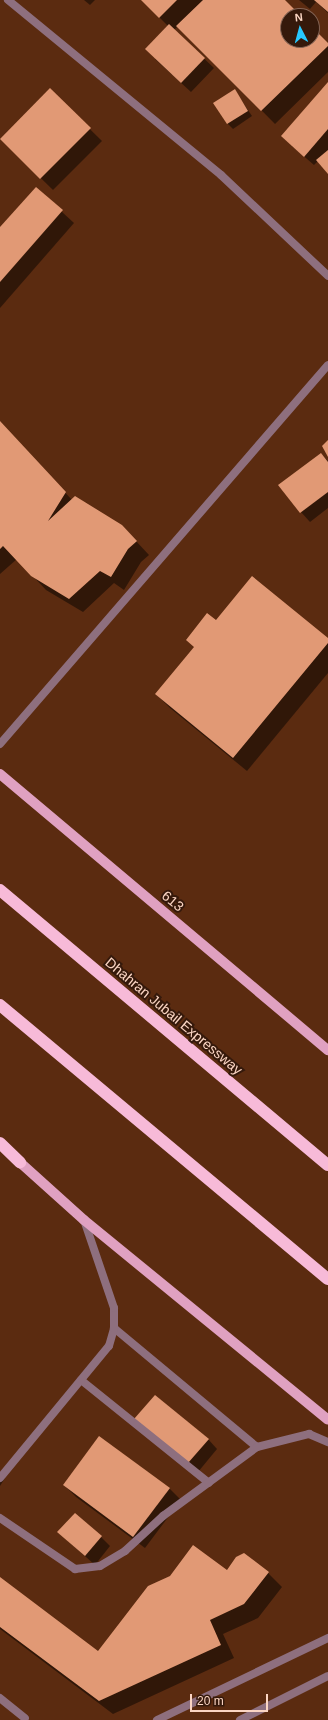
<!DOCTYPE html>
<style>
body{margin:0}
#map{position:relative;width:328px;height:1720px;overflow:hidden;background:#5b2b10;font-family:Helvetica,sans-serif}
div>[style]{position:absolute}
.shadow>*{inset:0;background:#0007}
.building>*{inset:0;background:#e19975}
.service>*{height:8px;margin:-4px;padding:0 4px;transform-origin:4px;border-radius:4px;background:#8e6f7e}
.minor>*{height:8px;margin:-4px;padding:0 4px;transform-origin:4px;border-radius:4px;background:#8e6f7e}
.primary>*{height:10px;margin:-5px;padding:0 5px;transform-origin:5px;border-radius:5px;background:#e0a1c1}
.motorway>*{height:12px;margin:-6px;padding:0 6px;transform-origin:6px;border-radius:6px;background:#f7bad8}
span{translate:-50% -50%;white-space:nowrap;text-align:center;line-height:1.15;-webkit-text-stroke:4px #35190b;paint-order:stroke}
.street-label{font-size:14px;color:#fbd5c3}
.north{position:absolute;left:280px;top:8px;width:40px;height:40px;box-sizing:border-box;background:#35190b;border:1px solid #846455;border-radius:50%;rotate:354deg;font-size:11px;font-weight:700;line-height:16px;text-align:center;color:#fbd5c3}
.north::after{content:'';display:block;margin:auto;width:14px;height:18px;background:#27c8ff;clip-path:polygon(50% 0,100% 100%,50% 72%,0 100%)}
.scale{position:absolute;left:190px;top:1694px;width:78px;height:18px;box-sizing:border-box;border:2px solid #fbd5c3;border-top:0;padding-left:5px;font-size:12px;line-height:14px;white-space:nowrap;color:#fbd5c3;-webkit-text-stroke:3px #35190b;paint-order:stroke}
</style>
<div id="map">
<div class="shadow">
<div style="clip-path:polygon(84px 0,95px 0,90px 5px)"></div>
<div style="clip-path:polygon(142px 0,284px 0,300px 16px,288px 16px,288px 40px,312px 40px,312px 28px,328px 45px,328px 72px,275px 124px,178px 26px,174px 30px,214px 68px,191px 92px,155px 59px,168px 26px)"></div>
<div style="clip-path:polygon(299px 0,328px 0,328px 13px,316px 2px,310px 9px)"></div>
<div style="clip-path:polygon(328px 83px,328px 173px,318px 161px,314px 165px,292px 146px)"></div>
<div style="clip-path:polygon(50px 90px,102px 141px,53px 190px,1px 139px)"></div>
<div style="clip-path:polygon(235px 91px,252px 116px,233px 129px,228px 124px)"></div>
<div style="clip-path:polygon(36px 188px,74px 223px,0 308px,0 229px)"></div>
<div style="clip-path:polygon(0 422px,72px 500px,135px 540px,149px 555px,141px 562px,124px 590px,114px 583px,83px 612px,46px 590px,17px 559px,0 574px)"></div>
<div style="clip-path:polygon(321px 454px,328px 461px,328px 508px,310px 522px,301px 512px)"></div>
<div style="clip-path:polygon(216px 621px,328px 639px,328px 673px,247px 771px,170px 708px,156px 694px)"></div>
<div style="clip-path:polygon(145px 1429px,208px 1439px,217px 1449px,198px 1472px)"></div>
<div style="clip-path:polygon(0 1473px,5px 1478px,0 1486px)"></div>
<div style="clip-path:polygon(64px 1485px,169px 1488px,181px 1500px,145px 1548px,76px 1497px)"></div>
<div style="clip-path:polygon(101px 1537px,110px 1546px,95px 1565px,68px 1541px)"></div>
<div style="clip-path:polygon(244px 1555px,268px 1573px,282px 1587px,258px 1618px,223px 1634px,234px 1658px,113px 1714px,0 1629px,0 1578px,98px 1653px,170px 1577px,227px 1571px)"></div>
</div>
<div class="building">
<div style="clip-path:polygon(141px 0,177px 0,159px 18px)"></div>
<div style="clip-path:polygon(203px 0,285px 0,301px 16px,288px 16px,288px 40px,312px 40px,312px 27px,328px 43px,328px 46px,261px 111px,176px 26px)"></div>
<div style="clip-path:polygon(314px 0,328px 0,328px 12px)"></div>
<div style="clip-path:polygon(169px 24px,205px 58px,181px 83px,145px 49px)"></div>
<div style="clip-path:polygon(328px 82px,328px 129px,304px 157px,281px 136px)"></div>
<div style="clip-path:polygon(50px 88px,91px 128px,40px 179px,0 139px)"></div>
<div style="clip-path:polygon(235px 89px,248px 111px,227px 124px,213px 103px)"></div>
<div style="clip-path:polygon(328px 150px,328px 174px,316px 160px)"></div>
<div style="clip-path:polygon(36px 187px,63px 210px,0 282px,0 227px)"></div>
<div style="clip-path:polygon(0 421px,66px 492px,48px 521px,75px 496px,122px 525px,137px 541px,128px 549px,111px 577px,100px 571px,69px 599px,31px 576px,3px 546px,0 549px)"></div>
<div style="clip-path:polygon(328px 440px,328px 457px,322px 446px)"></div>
<div style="clip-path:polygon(321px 453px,328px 462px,328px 492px,300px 513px,278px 485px)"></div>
<div style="clip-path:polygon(252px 576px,328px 638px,328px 643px,233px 758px,155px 694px,194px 647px,186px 640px,207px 613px,216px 620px)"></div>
<div style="clip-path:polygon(155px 1395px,209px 1439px,188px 1463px,134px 1419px)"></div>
<div style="clip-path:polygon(99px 1436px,170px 1488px,133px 1537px,63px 1485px)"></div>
<div style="clip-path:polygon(75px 1513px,102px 1536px,85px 1556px,57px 1532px)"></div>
<div style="clip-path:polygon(193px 1545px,227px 1570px,236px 1557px,244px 1553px,269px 1572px,244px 1604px,210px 1620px,221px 1645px,99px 1701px,0 1627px,0 1577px,98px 1651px,148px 1586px,170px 1576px)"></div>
</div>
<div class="service">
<div style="left:8px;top:0;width:276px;rotate:39.4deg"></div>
<div style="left:221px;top:175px;width:147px;rotate:43.3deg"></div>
<div style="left:0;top:744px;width:501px;rotate:-49.13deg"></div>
<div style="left:114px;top:1328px;width:186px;rotate:39.8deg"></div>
<div style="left:81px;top:1380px;width:164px;rotate:38.8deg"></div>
<div style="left:0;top:1518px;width:91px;rotate:34.2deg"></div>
<div style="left:75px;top:1569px;width:25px;rotate:-7deg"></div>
<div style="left:100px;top:1566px;width:29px;rotate:-31deg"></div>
<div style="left:125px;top:1551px;width:52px;rotate:-42.6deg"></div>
<div style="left:163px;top:1516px;width:117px;rotate:-36.3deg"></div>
<div style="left:257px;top:1447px;width:54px;rotate:-14deg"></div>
<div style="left:309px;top:1434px;width:21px;rotate:23deg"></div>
<div style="left:157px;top:1720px;width:190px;rotate:-25.6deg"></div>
<div style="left:240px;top:1720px;width:98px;rotate:-26.6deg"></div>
</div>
<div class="minor">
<div style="left:0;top:1478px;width:171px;rotate:-50.5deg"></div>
<div style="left:109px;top:1346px;width:19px;rotate:-74deg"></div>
<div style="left:114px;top:1328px;width:20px;rotate:-90deg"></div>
<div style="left:114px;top:1308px;width:93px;rotate:-108.8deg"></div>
<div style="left:0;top:1698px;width:32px;rotate:39deg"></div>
</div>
<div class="primary">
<div style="left:0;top:774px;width:429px;rotate:40.1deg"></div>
<div style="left:14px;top:1157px;width:94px;rotate:42deg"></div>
<div style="left:84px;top:1220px;width:315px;rotate:39.3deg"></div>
</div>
<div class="motorway">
<div style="left:0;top:890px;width:428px;rotate:40deg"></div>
<div style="left:0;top:1005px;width:427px;rotate:39.9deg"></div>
<div style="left:0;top:1143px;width:28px;rotate:44deg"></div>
</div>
<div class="street-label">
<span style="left:173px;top:901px;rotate:40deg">613</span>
<span style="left:174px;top:1016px;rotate:40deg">Dhahran Jubail Expressway</span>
</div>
<div class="north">N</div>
<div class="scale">20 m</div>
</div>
